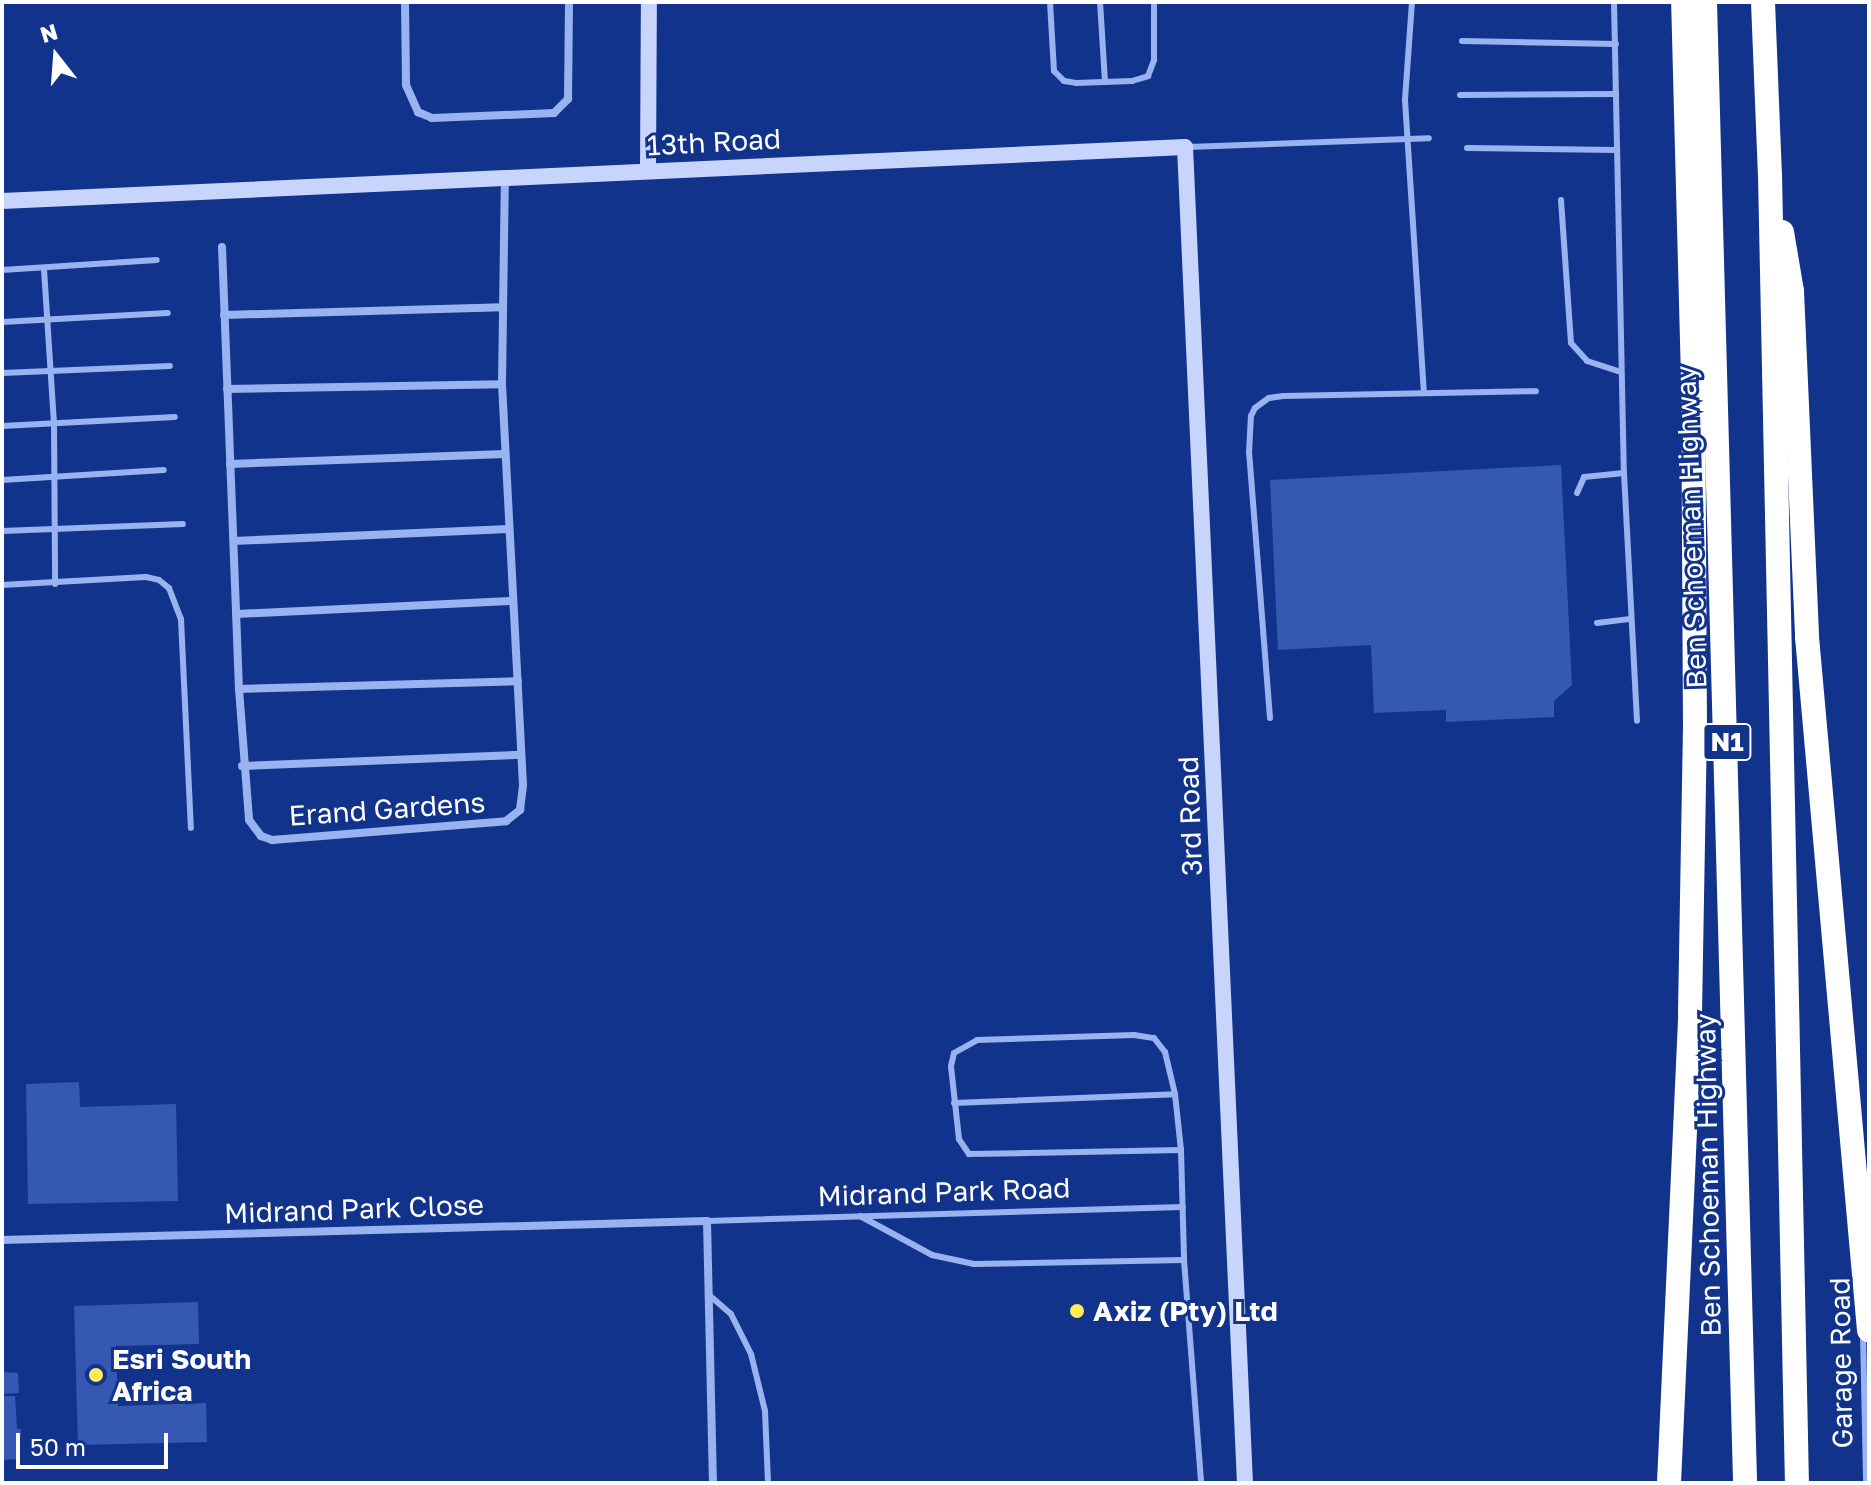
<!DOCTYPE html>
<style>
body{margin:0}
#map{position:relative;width:1871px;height:1485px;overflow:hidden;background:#12338b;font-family:"Golos Text",sans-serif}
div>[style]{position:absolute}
.building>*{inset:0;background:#3559b2}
.lane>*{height:6px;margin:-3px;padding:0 3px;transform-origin:3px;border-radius:3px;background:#99b3f1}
.street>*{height:8px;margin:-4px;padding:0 4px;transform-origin:4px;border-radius:4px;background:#99b3f1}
.secondary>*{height:16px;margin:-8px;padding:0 8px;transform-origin:8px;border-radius:8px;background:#c7d5fc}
.highway>*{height:24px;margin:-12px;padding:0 12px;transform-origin:12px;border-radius:12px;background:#fff}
.dots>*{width:22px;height:22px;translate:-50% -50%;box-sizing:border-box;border:4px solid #12338b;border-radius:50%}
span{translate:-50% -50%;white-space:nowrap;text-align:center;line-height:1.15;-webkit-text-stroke:6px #12338b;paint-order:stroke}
.shield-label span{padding:2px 6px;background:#12338b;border:2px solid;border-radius:6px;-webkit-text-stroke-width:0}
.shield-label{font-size:26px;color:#fff;font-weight:700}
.street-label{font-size:28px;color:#fff}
.poi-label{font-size:28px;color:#fff;font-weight:700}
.left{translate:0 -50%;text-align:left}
.frame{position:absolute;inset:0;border:4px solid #fff;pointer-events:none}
.north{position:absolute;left:16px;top:16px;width:80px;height:80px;-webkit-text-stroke:6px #12338b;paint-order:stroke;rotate:343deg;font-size:22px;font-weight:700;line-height:32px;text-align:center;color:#fff}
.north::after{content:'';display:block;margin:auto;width:28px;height:36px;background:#fff;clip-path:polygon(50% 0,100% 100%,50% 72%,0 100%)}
.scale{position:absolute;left:16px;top:1433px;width:152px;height:36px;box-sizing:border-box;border:4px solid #fff;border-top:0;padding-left:10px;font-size:24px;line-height:28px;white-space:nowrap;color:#fff;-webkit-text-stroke:6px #12338b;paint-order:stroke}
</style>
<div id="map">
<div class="building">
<div style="clip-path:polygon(1561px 465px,1572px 685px,1554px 701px,1554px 717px,1446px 722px,1446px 710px,1374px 713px,1371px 645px,1278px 650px,1270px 480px)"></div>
<div style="clip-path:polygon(79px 1082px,80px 1107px,176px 1104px,178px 1201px,28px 1204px,26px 1084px)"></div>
<div style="clip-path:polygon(198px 1302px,199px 1344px,116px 1346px,118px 1406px,206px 1403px,207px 1442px,78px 1445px,74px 1306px)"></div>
<div style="clip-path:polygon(2px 1372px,18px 1373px,19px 1393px,2px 1394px)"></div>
<div style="clip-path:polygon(2px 1396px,15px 1396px,17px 1429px,21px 1429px,18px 1459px,2px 1460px)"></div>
</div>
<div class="lane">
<div style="left:1050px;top:2px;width:69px;rotate:86.7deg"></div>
<div style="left:1054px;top:71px;width:14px;rotate:45deg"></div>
<div style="left:1064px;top:81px;width:12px;rotate:9deg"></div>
<div style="left:1076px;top:83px;width:56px;rotate:-2deg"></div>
<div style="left:1132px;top:81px;width:17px;rotate:-17deg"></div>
<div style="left:1148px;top:76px;width:17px;rotate:-69deg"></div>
<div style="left:1154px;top:60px;width:58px;rotate:-90deg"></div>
<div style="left:1100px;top:2px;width:80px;rotate:86.4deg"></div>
<div style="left:1412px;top:2px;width:98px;rotate:94.1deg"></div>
<div style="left:1405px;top:100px;width:293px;rotate:86.3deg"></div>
<div style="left:1614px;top:2px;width:471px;rotate:88.8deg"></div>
<div style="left:1624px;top:473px;width:248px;rotate:87deg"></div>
<div style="left:1462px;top:41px;width:154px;rotate:1.1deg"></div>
<div style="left:1460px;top:95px;width:156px;rotate:-0.4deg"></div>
<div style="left:1188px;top:147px;width:241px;rotate:-2.1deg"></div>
<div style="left:1467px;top:148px;width:149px;rotate:0.8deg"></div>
<div style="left:1561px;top:200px;width:143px;rotate:86deg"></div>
<div style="left:1571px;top:343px;width:24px;rotate:48deg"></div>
<div style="left:1587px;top:361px;width:36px;rotate:18deg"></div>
<div style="left:44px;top:269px;width:154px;rotate:86.3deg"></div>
<div style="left:54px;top:423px;width:161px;rotate:89.6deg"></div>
<div style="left:2px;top:270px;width:155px;rotate:-3.7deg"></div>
<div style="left:2px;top:322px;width:166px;rotate:-3.1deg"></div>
<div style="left:2px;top:373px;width:168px;rotate:-2.4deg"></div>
<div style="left:2px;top:426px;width:173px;rotate:-3deg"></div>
<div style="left:2px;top:480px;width:162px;rotate:-3.5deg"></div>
<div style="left:1577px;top:493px;width:17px;rotate:-66deg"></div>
<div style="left:1584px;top:477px;width:40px;rotate:-5.7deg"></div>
<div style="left:2px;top:531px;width:181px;rotate:-2.2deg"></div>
<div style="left:2px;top:585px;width:144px;rotate:-3.2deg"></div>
<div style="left:146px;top:577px;width:13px;rotate:13deg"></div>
<div style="left:159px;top:580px;width:13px;rotate:39deg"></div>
<div style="left:169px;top:588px;width:33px;rotate:69deg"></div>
<div style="left:181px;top:619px;width:209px;rotate:87.3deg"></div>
<div style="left:1597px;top:623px;width:34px;rotate:-7deg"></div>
<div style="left:1270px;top:718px;width:266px;rotate:-94.5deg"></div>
<div style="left:1249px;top:453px;width:37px;rotate:-87deg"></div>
<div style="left:1251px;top:416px;width:9px;rotate:-63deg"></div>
<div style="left:1255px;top:408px;width:17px;rotate:-36deg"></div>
<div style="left:1269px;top:398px;width:14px;rotate:-8deg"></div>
<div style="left:1283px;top:396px;width:253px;rotate:-1.1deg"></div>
<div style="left:954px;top:1103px;width:221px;rotate:-2.3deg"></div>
<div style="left:1181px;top:1150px;width:212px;rotate:178.9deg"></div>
<div style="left:969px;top:1154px;width:18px;rotate:-124deg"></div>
<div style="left:959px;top:1139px;width:73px;rotate:-96.3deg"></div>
<div style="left:951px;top:1066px;width:13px;rotate:-77deg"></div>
<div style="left:954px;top:1053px;width:26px;rotate:-29deg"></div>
<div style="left:977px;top:1040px;width:157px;rotate:-1.8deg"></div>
<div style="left:1134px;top:1035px;width:20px;rotate:9deg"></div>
<div style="left:1154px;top:1038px;width:18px;rotate:52deg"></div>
<div style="left:1165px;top:1052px;width:43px;rotate:76.6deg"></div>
<div style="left:1175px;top:1094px;width:56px;rotate:83.9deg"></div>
<div style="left:1181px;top:1150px;width:110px;rotate:88.4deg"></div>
<div style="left:1184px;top:1260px;width:224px;rotate:85.6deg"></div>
<div style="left:860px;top:1216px;width:82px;rotate:28.4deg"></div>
<div style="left:932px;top:1255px;width:43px;rotate:12.1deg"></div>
<div style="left:974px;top:1264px;width:210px;rotate:-1.1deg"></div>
<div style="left:707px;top:1221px;width:476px;rotate:-1.7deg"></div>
<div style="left:708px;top:1294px;width:30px;rotate:41deg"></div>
<div style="left:731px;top:1314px;width:45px;rotate:63.4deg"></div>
<div style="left:751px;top:1354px;width:59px;rotate:76.2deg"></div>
<div style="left:765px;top:1411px;width:72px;rotate:87.6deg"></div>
<div style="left:1863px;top:1334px;width:149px;rotate:88.8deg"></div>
</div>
<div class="street">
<div style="left:405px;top:2px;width:83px;rotate:89.3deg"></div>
<div style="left:406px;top:85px;width:30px;rotate:66deg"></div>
<div style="left:418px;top:112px;width:15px;rotate:23deg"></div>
<div style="left:432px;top:118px;width:122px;rotate:-2.3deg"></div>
<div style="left:554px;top:113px;width:20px;rotate:-45deg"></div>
<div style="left:568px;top:99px;width:97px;rotate:-89.4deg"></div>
<div style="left:222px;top:247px;width:442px;rotate:87.8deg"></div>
<div style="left:239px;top:689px;width:131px;rotate:85.6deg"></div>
<div style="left:249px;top:820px;width:20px;rotate:53deg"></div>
<div style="left:261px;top:836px;width:12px;rotate:20deg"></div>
<div style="left:272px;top:840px;width:235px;rotate:-4.6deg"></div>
<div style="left:506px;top:821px;width:18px;rotate:-38deg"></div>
<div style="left:520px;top:810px;width:25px;rotate:-83deg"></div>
<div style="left:523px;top:785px;width:402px;rotate:-93deg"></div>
<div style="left:502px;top:384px;width:207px;rotate:-89.2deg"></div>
<div style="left:224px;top:315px;width:278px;rotate:-1.6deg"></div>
<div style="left:227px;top:389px;width:275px;rotate:-1deg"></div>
<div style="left:230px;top:464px;width:275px;rotate:-2.1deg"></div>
<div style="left:234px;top:541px;width:275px;rotate:-2.5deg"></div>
<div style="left:236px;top:614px;width:277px;rotate:-2.7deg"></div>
<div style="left:239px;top:689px;width:279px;rotate:-1.6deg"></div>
<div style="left:242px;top:766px;width:279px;rotate:-2.3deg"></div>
<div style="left:2px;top:1240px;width:705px;rotate:-1.54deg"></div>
<div style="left:707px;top:1221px;width:262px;rotate:88.7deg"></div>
</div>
<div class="secondary">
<div style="left:648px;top:171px;width:169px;rotate:-89.7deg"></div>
<div style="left:2px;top:201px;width:1184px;rotate:-2.61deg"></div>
<div style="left:1185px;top:147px;width:1337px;rotate:87.43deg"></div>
</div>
<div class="highway">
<div style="left:1705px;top:2px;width:1482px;rotate:88.45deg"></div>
<div style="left:1763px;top:2px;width:173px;rotate:87.7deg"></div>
<div style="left:1770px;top:175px;width:1308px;rotate:88.82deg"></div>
<div style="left:1782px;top:232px;width:60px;rotate:80.4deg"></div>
<div style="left:1792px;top:291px;width:346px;rotate:87.5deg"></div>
<div style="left:1807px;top:637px;width:696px;rotate:84.89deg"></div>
<div style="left:1669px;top:1483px;width:470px;rotate:-87.4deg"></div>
<div style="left:1690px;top:1013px;width:284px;rotate:-89deg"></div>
<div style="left:1695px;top:729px;width:350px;rotate:-90.3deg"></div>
<div style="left:1693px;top:379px;width:377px;rotate:-91.5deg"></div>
</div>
<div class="dots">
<div style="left:1077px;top:1311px;background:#ffea59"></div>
<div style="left:96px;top:1375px;background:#ffea59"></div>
</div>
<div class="shield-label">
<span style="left:1727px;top:742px">N1</span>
</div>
<div class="street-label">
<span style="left:714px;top:142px;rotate:-3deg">13th Road</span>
<span style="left:1691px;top:527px;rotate:-92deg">Ben Schoeman Highway</span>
<span style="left:387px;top:809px;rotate:-4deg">Erand Gardens</span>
<span style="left:1190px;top:816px;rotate:-92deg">3rd Road</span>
<span style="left:1708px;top:1175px;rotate:-91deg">Ben Schoeman Highway</span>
<span style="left:944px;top:1192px;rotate:-2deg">Midrand Park Road</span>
<span style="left:354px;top:1209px;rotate:-2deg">Midrand Park Close</span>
<span style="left:1841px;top:1363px;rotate:-91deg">Garage Road</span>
</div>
<div class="poi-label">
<span class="left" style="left:1093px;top:1311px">Axiz (Pty) Ltd</span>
<span class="left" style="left:112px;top:1375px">Esri South<br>Africa</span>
</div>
<div class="frame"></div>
<div class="north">N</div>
<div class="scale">50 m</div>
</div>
